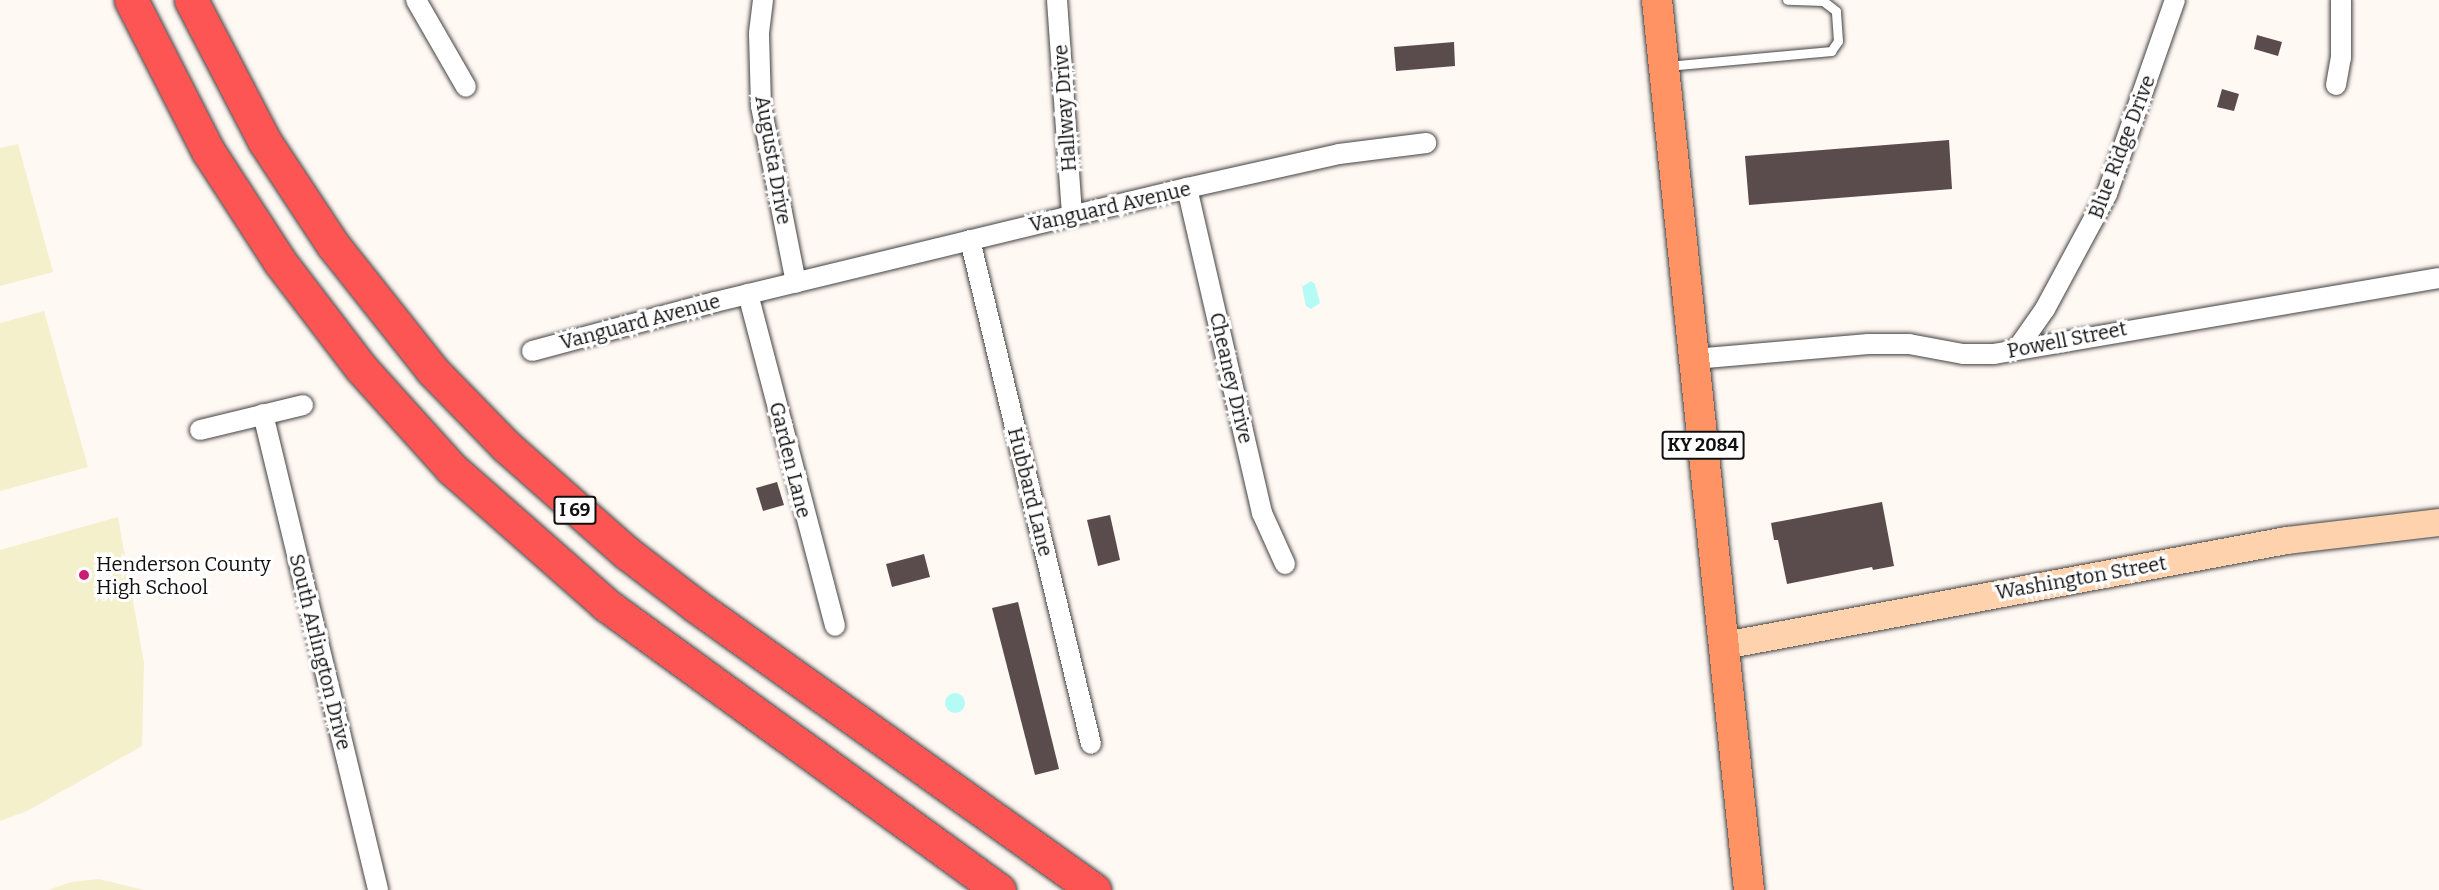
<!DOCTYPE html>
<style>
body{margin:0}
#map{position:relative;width:2439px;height:890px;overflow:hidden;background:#fff8f3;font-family:Bitter,serif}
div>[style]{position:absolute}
.pitch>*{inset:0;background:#f4f0cc}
.water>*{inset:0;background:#b4faf5}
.round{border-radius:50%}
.building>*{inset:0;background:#5a4c4c}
.roads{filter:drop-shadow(0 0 2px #434343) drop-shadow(0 0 2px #434343)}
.lane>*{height:9px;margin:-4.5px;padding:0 4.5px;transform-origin:4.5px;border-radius:4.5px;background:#fff}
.street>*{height:20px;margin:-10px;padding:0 10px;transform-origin:10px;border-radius:10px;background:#fff}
.secondary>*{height:27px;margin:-13.5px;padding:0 13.5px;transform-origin:13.5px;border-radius:13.5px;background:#ffd2ae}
.primary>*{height:30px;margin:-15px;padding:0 15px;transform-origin:15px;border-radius:15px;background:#ff9363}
.highway>*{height:33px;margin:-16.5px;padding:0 16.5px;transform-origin:16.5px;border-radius:16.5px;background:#fd5553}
.dots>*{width:16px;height:16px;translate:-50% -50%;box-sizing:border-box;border:3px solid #fff;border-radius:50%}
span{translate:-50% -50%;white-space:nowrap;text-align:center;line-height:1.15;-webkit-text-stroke:6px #fff;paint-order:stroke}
.shield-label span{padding:2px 4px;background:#fff;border:2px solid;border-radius:4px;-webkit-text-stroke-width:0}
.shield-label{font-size:18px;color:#101010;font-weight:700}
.street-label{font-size:20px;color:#101010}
.poi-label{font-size:20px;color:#101010}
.left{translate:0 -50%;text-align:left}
</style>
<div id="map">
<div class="pitch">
<div style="clip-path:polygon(18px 144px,53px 272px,0 286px,0 148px)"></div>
<div style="clip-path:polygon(44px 311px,88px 467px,0 491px,0 323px)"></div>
<div style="clip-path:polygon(118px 517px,144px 663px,142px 746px,27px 811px,0 821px,0 550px)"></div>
<div style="clip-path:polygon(99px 879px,144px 890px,48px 890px,71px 882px)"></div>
</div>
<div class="water">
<div style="clip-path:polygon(1311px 281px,1315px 284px,1320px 303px,1311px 309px,1306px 306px,1302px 287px)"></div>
<div class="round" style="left:945px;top:693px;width:20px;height:20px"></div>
</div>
<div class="building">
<div style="clip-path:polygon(2257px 35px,2282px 42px,2278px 56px,2254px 49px)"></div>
<div style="clip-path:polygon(1454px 42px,1455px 66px,1396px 71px,1394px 47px)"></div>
<div style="clip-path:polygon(2222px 89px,2239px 94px,2234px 111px,2217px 107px)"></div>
<div style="clip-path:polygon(1949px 140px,1952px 189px,1749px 205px,1745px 156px)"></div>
<div style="clip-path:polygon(777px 482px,784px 505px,763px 511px,756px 488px)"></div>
<div style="clip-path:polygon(1882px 502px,1894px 566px,1873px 570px,1872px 567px,1787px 584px,1778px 540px,1774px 540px,1771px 523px)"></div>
<div style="clip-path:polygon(1110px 515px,1120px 560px,1098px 566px,1087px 520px)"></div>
<div style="clip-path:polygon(924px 554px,930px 577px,892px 587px,886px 564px)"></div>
<div style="clip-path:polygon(1018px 602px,1059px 769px,1035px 775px,992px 608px)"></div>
</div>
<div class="roads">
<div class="lane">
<div style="left:1667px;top:66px;width:165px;rotate:-5.2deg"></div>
<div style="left:1831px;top:51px;width:12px;rotate:-55deg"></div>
<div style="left:1838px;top:41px;width:30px;rotate:-94deg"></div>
<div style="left:1836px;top:11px;width:16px;rotate:-142deg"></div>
<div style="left:1823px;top:1px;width:36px;rotate:-178deg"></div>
</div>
<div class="street">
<div style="left:416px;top:0;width:100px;rotate:60.1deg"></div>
<div style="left:763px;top:0;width:34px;rotate:97deg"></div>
<div style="left:759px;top:34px;width:72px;rotate:88.4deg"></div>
<div style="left:761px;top:106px;width:180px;rotate:78.8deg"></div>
<div style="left:1057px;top:0;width:216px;rotate:86deg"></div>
<div style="left:2336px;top:85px;width:27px;rotate:-80deg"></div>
<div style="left:2341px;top:58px;width:58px;rotate:-90deg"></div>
<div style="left:1187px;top:188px;width:334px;rotate:77deg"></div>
<div style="left:1262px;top:513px;width:56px;rotate:65.7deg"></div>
<div style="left:970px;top:240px;width:518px;rotate:76.5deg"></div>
<div style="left:748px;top:294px;width:343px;rotate:75.3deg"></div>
<div style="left:2017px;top:349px;width:49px;rotate:-55deg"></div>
<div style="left:2045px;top:309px;width:131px;rotate:-61.7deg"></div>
<div style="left:2107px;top:194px;width:206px;rotate:-70.7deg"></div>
<div style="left:532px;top:351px;width:189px;rotate:-15deg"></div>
<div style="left:715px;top:302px;width:486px;rotate:-13.6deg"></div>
<div style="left:1187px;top:188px;width:156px;rotate:-12.6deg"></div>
<div style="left:1339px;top:154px;width:88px;rotate:-7.2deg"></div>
<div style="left:1694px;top:359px;width:175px;rotate:-4.9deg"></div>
<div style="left:1868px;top:344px;width:41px"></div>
<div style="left:1909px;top:344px;width:55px;rotate:10.5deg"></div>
<div style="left:1963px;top:354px;width:31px"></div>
<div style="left:1994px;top:354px;width:451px;rotate:-9.7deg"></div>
<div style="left:263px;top:414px;width:490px;rotate:76.4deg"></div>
<div style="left:200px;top:430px;width:106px;rotate:-13.6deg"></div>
</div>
<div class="secondary">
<div style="left:1724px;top:645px;width:572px;rotate:-10.58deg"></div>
<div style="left:2286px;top:540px;width:154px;rotate:-6.7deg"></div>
</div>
<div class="primary">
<div style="left:1657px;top:0;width:895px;rotate:84.1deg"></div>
</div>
<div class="highway">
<div style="left:131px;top:0;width:169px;rotate:63deg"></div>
<div style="left:208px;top:151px;width:132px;rotate:57deg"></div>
<div style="left:280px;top:262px;width:133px;rotate:52.6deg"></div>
<div style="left:361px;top:368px;width:135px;rotate:48deg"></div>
<div style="left:451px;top:468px;width:205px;rotate:41.4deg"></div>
<div style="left:605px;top:604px;width:487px;rotate:36deg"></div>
<div style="left:191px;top:0;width:160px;rotate:62.5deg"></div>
<div style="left:265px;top:142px;width:123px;rotate:56.6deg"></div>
<div style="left:333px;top:245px;width:159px;rotate:51.6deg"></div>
<div style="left:432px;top:370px;width:106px;rotate:45.8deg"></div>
<div style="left:506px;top:446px;width:162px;rotate:41.5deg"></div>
<div style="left:627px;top:553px;width:87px;rotate:37.5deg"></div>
<div style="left:696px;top:606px;width:489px;rotate:35.5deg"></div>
</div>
</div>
<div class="dots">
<div style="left:84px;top:575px;background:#cb1d74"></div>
</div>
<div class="shield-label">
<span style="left:1703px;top:445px">KY 2084</span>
<span style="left:575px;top:510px">I 69</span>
</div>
<div class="street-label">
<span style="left:1065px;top:108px;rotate:-94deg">Hallway Drive</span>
<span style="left:2122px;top:147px;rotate:-69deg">Blue Ridge Drive</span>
<span style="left:773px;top:160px;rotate:80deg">Augusta Drive</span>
<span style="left:1110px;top:207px;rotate:-13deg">Vanguard Avenue</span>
<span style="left:640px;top:322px;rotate:-15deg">Vanguard Avenue</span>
<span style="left:2067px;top:340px;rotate:-11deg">Powell Street</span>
<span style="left:1231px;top:378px;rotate:77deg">Cheaney Drive</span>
<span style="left:790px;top:460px;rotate:76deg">Garden Lane</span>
<span style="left:1030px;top:492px;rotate:76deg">Hubbard Lane</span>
<span style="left:2081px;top:578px;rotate:-10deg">Washington Street</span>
<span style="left:320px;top:652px;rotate:76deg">South Arlington Drive</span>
</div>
<div class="poi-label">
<span class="left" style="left:96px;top:576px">Henderson County<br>High School</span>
</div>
</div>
